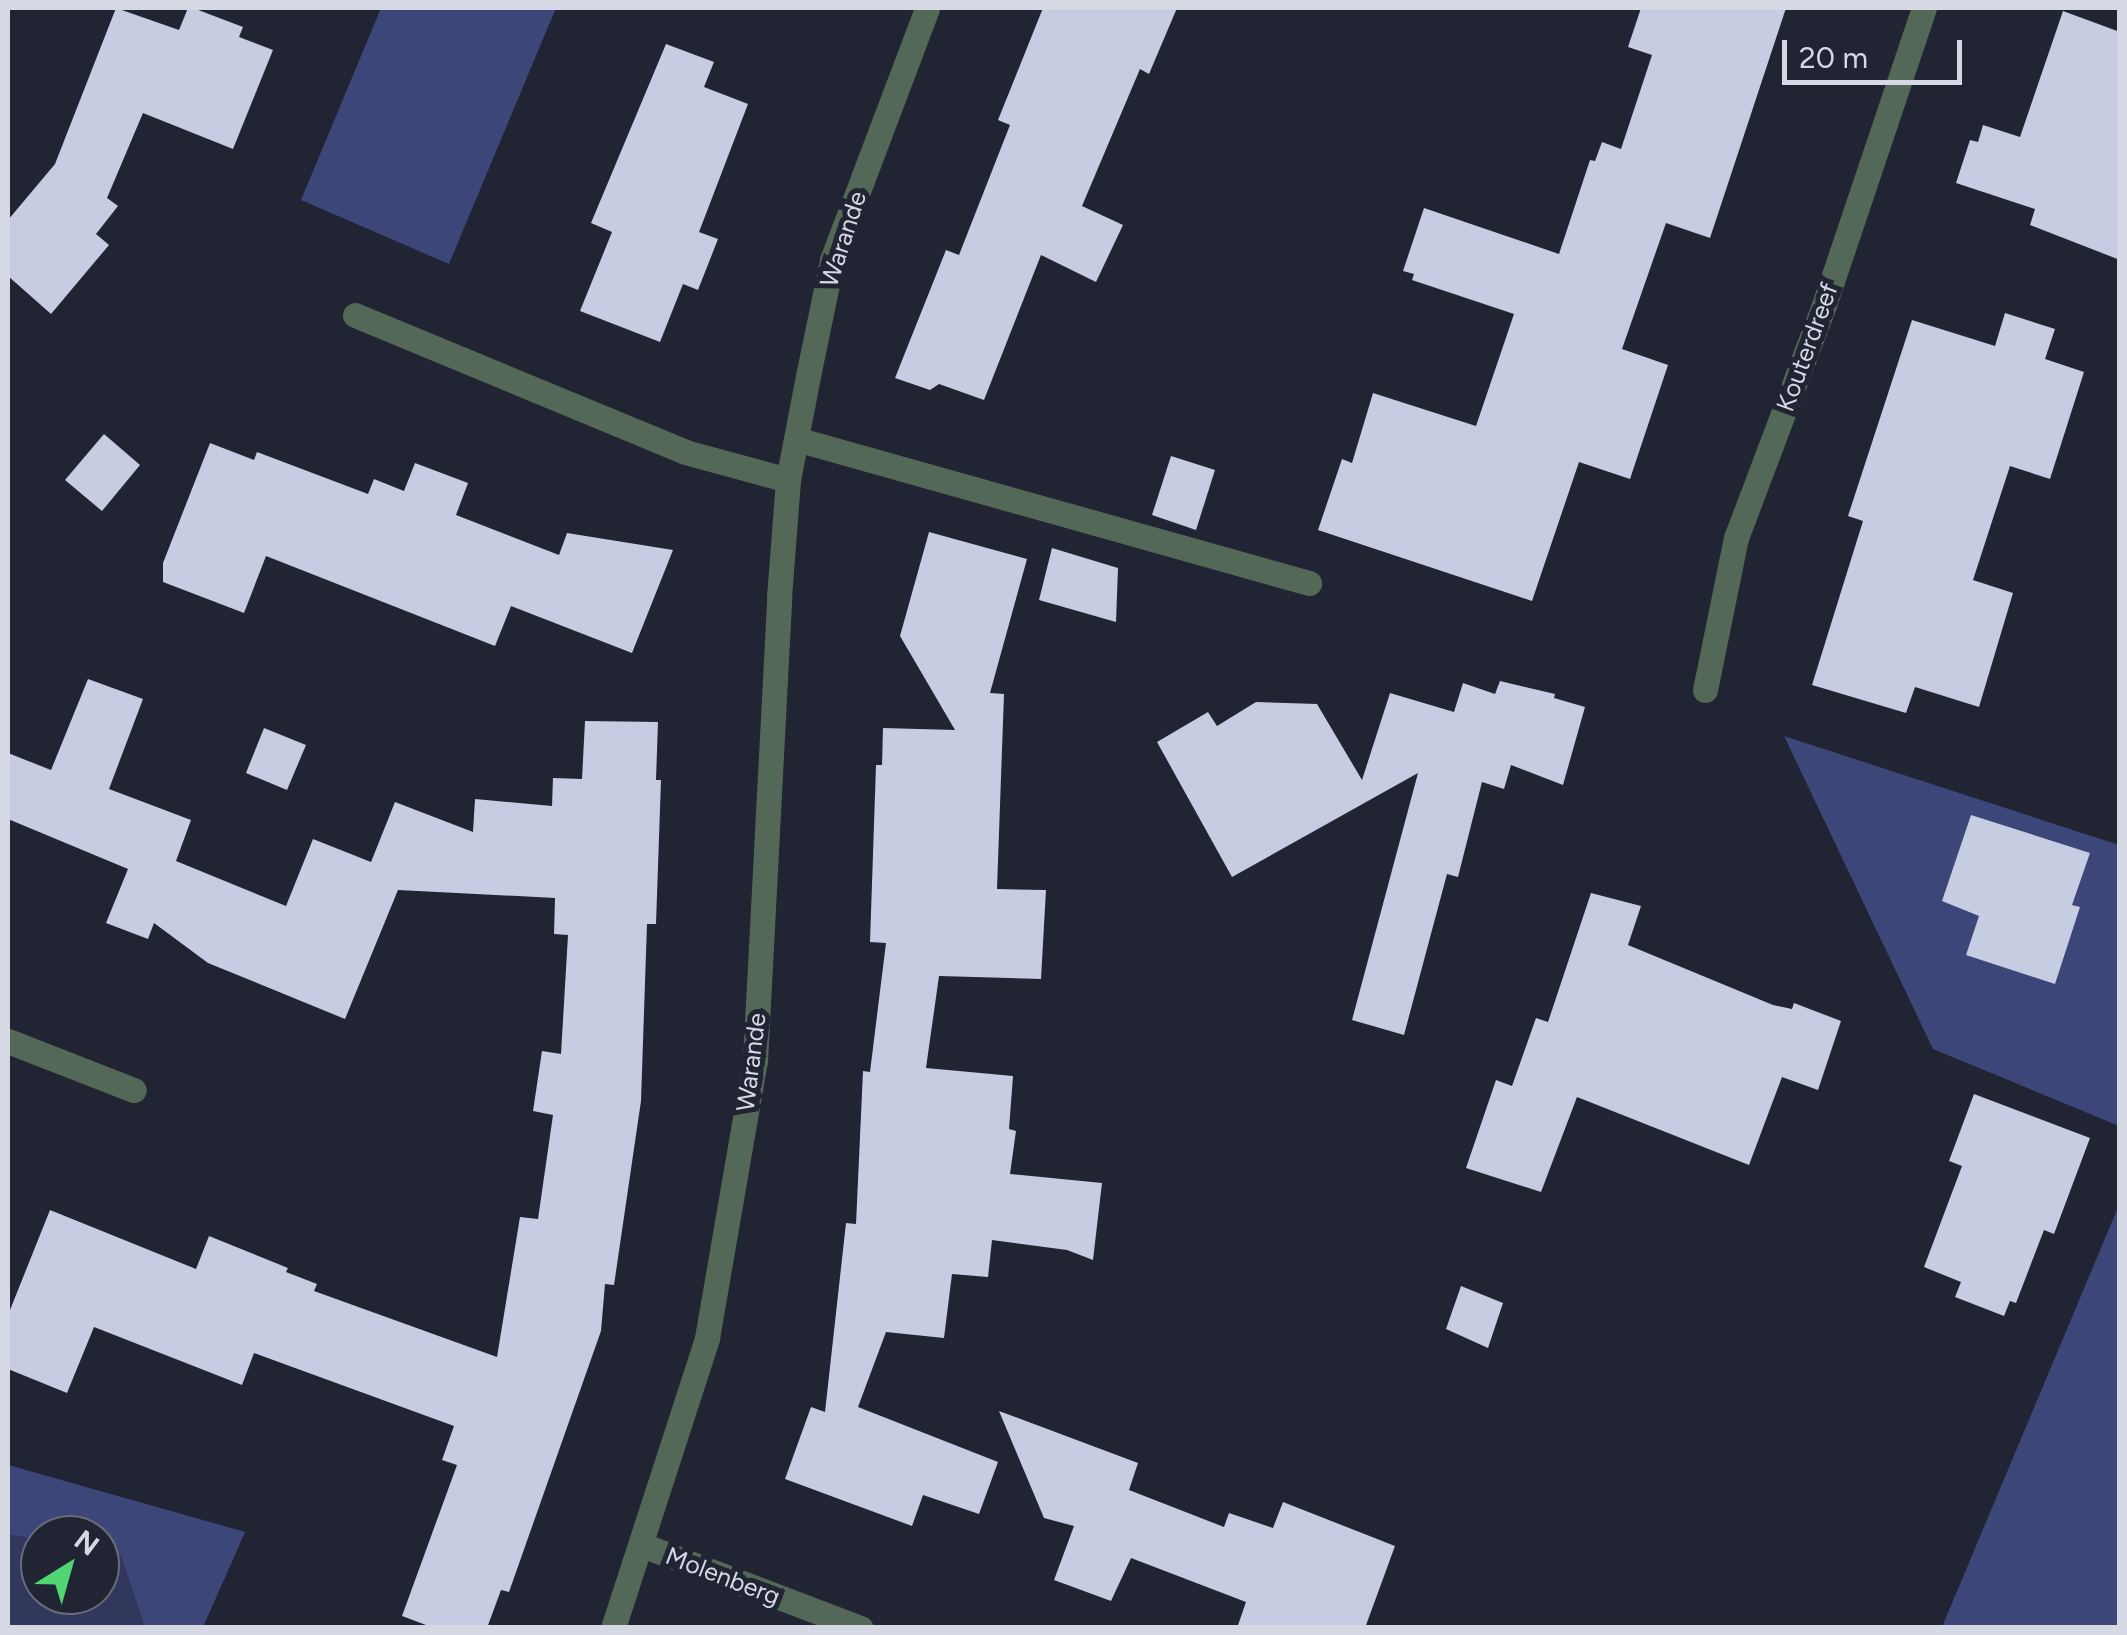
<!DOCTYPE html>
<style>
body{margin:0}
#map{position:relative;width:2127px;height:1635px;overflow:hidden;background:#202433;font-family:Figtree,sans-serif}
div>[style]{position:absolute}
.green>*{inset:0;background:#31385b}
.forest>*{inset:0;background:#3c4679}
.building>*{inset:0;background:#c6cce1}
.minor>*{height:25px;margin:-12.5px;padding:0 12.5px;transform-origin:12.5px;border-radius:12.5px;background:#536856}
span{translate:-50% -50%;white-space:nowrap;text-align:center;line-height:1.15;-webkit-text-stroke:10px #202433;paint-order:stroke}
.street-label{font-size:25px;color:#d6d9e4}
.frame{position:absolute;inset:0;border:10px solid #d6d9e4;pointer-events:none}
.north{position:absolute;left:20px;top:1515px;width:100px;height:100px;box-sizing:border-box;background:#202433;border:2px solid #696c7a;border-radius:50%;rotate:37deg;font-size:28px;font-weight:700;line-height:40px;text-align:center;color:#d6d9e4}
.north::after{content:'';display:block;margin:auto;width:35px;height:45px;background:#52d673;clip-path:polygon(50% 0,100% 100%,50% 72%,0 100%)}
.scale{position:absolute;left:1782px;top:40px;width:180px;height:45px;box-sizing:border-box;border:5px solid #d6d9e4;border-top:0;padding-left:12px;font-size:30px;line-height:35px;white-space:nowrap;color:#d6d9e4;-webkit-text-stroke:8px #202433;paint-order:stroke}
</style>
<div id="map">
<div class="green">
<div style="clip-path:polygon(evenodd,8px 1465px,245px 1532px,203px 1627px,8px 1627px,8px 1465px,40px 1535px,100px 1535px,100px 1595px,40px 1595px,40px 1535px)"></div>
</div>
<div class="forest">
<div style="clip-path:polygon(381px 8px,556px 8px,449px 264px,301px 200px)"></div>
<div style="clip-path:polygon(1784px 736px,2119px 845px,2119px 1126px,1933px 1049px)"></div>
<div style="clip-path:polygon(2119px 1205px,2119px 1627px,1942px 1627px)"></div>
<div style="clip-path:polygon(8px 1465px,245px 1532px,203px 1627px,145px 1627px,121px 1555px,100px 1551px,100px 1535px,40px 1535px,40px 1540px,8px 1534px)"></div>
</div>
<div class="building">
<div style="clip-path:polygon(116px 8px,179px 30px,188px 8px,193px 8px,243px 27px,239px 37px,273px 50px,233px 149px,143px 113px,107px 198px,118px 206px,96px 234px,109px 245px,51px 314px,8px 276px,8px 220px,55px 164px)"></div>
<div style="clip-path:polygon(1043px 8px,1177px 8px,1149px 74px,1140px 69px,1082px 206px,1123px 225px,1096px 282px,1041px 255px,984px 400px,939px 384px,930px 390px,895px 378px,946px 250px,959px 255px,1010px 125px,998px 120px)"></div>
<div style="clip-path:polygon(1641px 8px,1786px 8px,1710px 238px,1666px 223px,1622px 349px,1668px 365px,1630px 479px,1579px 462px,1532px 601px,1318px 530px,1342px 459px,1352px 463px,1373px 393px,1476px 426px,1514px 314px,1412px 280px,1414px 274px,1403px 271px,1424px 208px,1559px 254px,1590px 160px,1595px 161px,1602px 142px,1621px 149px,1652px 55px,1628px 47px)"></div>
<div style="clip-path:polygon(2063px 11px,2120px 32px,2120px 260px,2030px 225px,2035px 209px,1956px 183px,1970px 140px,1978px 142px,1983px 125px,2020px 137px)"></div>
<div style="clip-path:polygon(666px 44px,714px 62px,704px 87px,748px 104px,699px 232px,718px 239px,698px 290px,683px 284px,660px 342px,580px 311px,612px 232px,591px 223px)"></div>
<div style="clip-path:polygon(2005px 313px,2055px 329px,2045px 359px,2084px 372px,2050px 479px,2010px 466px,1973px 580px,2013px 593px,1979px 707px,1915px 687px,1906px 713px,1812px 685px,1863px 521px,1848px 516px,1912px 320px,1995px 346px)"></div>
<div style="clip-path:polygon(104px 434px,140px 465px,102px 511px,65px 480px)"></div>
<div style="clip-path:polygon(210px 443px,254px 460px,257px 452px,368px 494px,374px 479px,404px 491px,415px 463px,468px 483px,456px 515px,559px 555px,567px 533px,673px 550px,632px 653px,511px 606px,495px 646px,266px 556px,244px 613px,163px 582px,163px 563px)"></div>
<div style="clip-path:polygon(1171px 456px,1215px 470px,1196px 530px,1152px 515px)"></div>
<div style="clip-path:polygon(929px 532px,1027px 559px,990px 693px,1004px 694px,997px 889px,1046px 890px,1041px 979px,939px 976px,926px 1068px,1013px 1076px,1009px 1129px,1016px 1131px,1010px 1174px,1102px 1183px,1093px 1260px,1067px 1250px,992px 1240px,988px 1277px,952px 1274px,944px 1338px,886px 1332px,858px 1407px,998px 1462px,979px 1514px,923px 1495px,912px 1526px,785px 1479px,811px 1407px,825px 1412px,846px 1223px,856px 1224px,863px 1071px,870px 1072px,886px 943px,870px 942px,876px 765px,882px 765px,883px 728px,955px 730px,900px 636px)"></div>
<div style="clip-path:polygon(1052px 548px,1118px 568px,1116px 622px,1039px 600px)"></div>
<div style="clip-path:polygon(88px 679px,143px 699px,109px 789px,191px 820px,176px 861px,286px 906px,313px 839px,371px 862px,395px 802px,473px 832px,475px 799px,552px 806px,553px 778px,582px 779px,585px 721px,658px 722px,656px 780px,661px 780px,656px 924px,647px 924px,641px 1101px,614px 1285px,605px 1284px,601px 1331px,509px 1592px,501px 1590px,487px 1628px,434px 1628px,402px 1616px,457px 1465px,442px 1460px,454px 1426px,254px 1353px,242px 1385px,94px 1327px,67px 1393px,8px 1369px,8px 1315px,50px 1210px,196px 1269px,209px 1236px,288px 1268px,286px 1272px,317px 1284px,314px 1291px,497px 1357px,520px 1217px,538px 1219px,553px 1115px,533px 1111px,542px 1051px,561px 1054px,568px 935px,554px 934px,555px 898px,398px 890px,345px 1019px,208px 963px,154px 923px,148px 939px,106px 923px,128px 869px,8px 819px,8px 753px,51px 770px)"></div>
<div style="clip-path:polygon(1500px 681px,1555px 694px,1554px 698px,1585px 707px,1563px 785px,1511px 765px,1504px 789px,1482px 782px,1458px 877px,1447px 874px,1404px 1035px,1352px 1020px,1418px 773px,1232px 877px,1157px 742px,1208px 712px,1217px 726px,1256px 702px,1317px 704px,1362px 780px,1390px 693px,1454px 712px,1463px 683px,1495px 694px)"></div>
<div style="clip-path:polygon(264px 728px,306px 745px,287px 790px,246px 773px)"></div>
<div style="clip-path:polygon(1971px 815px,2090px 853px,2072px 905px,2080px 907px,2055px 984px,1966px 955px,1979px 916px,1942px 901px)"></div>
<div style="clip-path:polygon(1591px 893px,1641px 906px,1628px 945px,1773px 1005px,1792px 1009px,1794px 1003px,1841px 1021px,1818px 1090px,1782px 1077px,1749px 1165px,1577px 1097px,1541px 1192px,1466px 1168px,1496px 1080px,1512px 1086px,1536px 1018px,1548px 1022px)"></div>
<div style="clip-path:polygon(1974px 1094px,2090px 1138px,2054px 1234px,2044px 1230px,2016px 1303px,2010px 1301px,2004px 1316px,1955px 1297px,1961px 1282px,1924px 1267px,1962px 1166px,1949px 1161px)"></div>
<div style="clip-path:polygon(1461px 1286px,1503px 1303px,1488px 1348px,1446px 1329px)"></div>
<div style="clip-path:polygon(999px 1411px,1138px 1463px,1129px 1490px,1224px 1527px,1229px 1513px,1273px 1528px,1283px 1502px,1395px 1546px,1365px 1628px,1237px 1628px,1246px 1602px,1131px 1558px,1111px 1601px,1054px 1580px,1074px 1526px,1044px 1518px)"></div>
</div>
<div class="minor">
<div style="left:355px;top:315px;width:357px;rotate:22.5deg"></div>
<div style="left:685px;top:452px;width:107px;rotate:15.2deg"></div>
<div style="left:796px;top:439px;width:533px;rotate:15.68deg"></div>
<div style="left:1705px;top:690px;width:155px;rotate:-78.5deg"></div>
<div style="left:1736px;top:538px;width:246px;rotate:-69.3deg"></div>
<div style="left:1823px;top:308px;width:317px;rotate:-71.4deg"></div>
<div style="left:8px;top:1041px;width:135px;rotate:21.3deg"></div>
<div style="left:642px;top:1545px;width:234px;rotate:20.8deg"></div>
<div style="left:613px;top:1628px;width:305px;rotate:-72deg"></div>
<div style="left:707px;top:1338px;width:281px;rotate:-80.2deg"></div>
<div style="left:755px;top:1061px;width:465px;rotate:-87deg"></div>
<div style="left:779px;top:597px;width:117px;rotate:-85.6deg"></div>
<div style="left:788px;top:480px;width:106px;rotate:-79.1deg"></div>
<div style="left:808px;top:376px;width:118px;rotate:-78.3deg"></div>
<div style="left:832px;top:260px;width:269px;rotate:-69.3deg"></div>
</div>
<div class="street-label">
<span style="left:843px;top:239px;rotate:-72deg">Warande</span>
<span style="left:1807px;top:347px;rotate:-70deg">Kouterdreef</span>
<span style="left:751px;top:1062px;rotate:-83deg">Warande</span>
<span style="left:723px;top:1576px;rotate:21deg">Molenberg</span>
</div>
<div class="frame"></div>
<div class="north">N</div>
<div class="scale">20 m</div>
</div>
